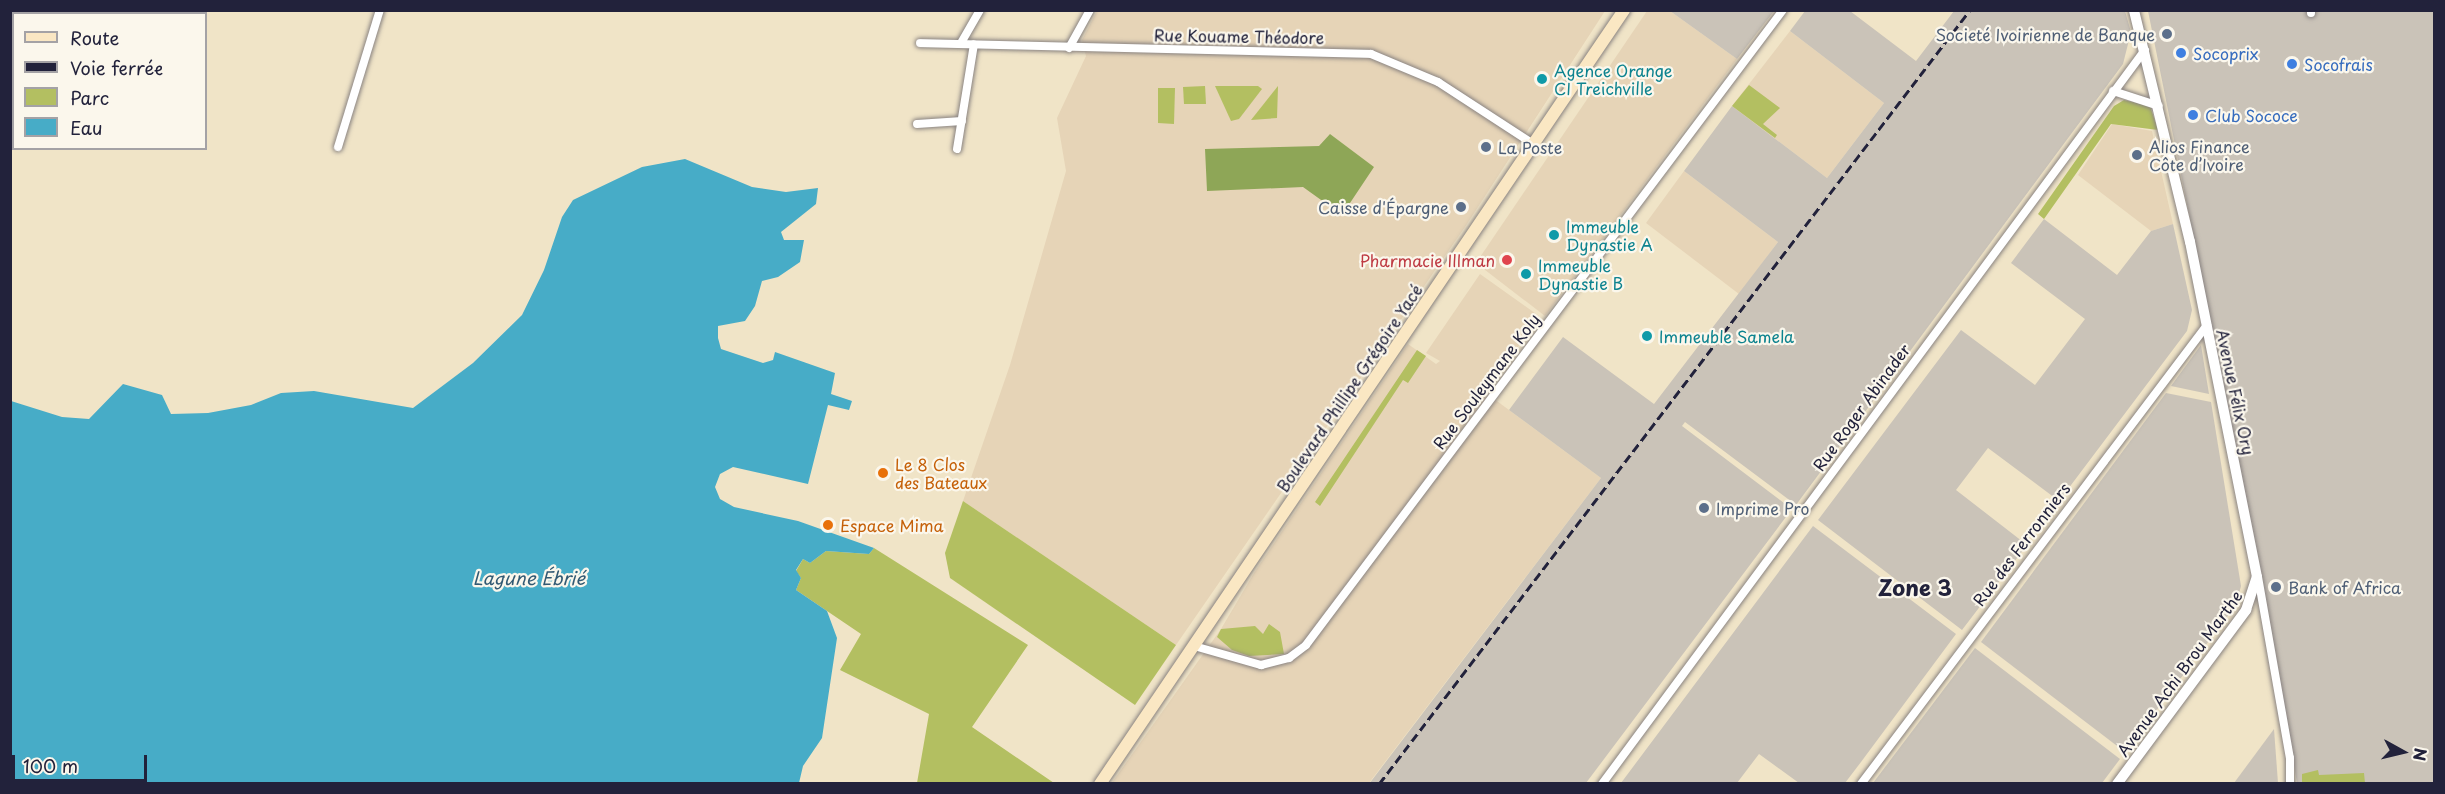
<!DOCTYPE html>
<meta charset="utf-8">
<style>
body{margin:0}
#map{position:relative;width:2445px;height:794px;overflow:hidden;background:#f0e4c7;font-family:"Playpen Sans",sans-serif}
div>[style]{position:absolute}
.built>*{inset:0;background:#e6d4b7}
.industrial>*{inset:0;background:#cac3b8}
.green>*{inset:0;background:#b3bf61}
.forest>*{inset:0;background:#8ea657}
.water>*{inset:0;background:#47acc7}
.roads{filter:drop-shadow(0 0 2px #898381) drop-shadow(0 0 2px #898381)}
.minor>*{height:8px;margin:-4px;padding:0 4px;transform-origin:4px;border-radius:4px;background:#fff}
.tertiary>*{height:10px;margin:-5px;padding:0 5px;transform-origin:5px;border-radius:5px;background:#fff}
.secondary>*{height:12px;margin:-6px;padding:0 6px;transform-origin:6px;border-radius:6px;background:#fae7c3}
.rail>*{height:3px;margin-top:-1.5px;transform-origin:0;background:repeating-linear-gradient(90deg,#22223b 0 9px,transparent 0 13.5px)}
.dots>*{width:16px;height:16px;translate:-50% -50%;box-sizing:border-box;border:3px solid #fbf7ec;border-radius:50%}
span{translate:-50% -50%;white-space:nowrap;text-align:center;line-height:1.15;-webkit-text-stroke:4.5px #fbf7ec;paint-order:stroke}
.service-label{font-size:16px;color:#4e5e75}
.right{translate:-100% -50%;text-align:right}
.left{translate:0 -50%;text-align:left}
.street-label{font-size:16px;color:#22223b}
.shop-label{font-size:16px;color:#366cbe}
.culture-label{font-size:16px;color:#0d838f}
.health-label{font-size:16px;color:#be3a42}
.food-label{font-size:16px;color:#c56008}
.water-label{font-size:18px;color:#315973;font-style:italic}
.district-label{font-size:22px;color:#22223b;font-weight:700}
.frame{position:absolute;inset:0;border:12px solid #22223b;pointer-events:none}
.legend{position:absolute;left:12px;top:12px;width:195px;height:138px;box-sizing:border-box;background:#fbf7ec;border:2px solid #a4a2a5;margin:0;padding:8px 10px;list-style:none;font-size:18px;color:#22223b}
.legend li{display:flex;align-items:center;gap:12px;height:30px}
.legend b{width:30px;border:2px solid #a4a2a5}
.north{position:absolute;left:2373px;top:722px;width:60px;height:60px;-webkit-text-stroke:4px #fbf7ec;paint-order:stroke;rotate:98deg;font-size:16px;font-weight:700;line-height:24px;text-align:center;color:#22223b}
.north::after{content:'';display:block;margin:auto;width:21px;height:27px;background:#22223b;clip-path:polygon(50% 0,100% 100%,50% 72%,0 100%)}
.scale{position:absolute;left:12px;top:755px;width:135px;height:27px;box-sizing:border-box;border:3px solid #22223b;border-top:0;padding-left:8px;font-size:18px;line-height:21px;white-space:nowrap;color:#22223b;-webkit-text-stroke:4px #fbf7ec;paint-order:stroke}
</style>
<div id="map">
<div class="built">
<div style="clip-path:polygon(1097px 11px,1605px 11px,1465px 227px,1176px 645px,963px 501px,1010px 365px,1066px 171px,1057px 118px,1086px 56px,1082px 40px)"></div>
<div style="clip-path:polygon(1647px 11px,1670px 11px,1737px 59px,1545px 316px,1476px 263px)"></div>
<div style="clip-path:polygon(1790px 31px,1884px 103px,1827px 178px,1732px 106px)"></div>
<div style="clip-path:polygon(2112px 124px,2152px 131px,2173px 224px,2151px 231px,2078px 175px)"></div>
<div style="clip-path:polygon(1684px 171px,1778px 242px,1739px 294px,1646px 223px)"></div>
<div style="clip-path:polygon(1480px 274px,1539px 316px,1486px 393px,1601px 478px,1369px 783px,1111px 784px,1221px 629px,1254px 573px,1408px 344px,1436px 364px,1440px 361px,1426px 353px)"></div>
</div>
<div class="industrial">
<div style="clip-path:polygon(1670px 11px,1774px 10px,1774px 11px,1737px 59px)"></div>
<div style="clip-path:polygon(1805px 11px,1850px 11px,1916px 61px,1954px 11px,2125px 11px,2131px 32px,2123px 64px,1796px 505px,1685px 422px,1682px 426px,1792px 509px,1586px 783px,1369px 784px,1601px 478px,1509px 410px,1563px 337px,1654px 404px,1778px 242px,1684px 171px,1732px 106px,1827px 178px,1884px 103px,1790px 31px)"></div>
<div style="clip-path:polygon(2148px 11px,2434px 11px,2434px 783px,2297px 783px,2262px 576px)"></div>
<div style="clip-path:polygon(2044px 219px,2117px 275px,2151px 231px,2173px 224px,2192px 310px,2187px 331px,2059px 501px,1988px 448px,1956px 490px,2027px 545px,1962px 630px,1818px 520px,1961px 330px,2035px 385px,2085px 319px,2011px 263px)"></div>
<div style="clip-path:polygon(2201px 345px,2209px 394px,2171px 386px)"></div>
<div style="clip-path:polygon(2166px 393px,2211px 402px,2241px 586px,2236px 605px,2125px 752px,1981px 642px)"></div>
<div style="clip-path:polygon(1813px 526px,1956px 634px,1861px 762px,1845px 783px,1799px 783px,1759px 754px,1737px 783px,1621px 783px)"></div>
<div style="clip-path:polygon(1975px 648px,2120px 759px,2102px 783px,1873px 783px)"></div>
<div style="clip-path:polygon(2274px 729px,2278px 783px,2234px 783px)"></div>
</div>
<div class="green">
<div style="clip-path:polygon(1749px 85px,1780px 108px,1763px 124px,1777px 135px,1775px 138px,1732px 106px)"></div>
<div style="clip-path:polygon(1205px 86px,1206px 104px,1184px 104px,1183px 87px)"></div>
<div style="clip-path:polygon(1215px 86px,1258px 86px,1262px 89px,1239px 119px,1231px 121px)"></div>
<div style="clip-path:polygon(1278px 86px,1277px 118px,1251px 120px)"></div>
<div style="clip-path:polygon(1158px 88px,1175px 88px,1174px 124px,1158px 123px)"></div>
<div style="clip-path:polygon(2124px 100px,2150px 106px,2158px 130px,2111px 124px,2044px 219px,2038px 214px,2114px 106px)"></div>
<div style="clip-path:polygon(1417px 350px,1426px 356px,1408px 383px,1403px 380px,1320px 506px,1315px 502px)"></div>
<div style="clip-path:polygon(963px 501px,1176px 645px,1135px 705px,950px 578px,945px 553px)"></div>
<div style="clip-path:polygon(874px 548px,1028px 645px,972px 727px,1054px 783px,917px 783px,929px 714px,840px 670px,861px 634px,796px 590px,801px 578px,796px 571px,803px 559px,810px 563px,826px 551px,869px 554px)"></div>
<div style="clip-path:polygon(1269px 624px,1280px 632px,1284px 654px,1249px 656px,1232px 650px,1217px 637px,1221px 629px,1255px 626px,1263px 634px)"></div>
<div style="clip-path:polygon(2318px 770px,2319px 775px,2364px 773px,2365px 783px,2302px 783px,2302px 774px)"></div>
</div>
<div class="forest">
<div style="clip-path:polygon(1330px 134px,1374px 167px,1342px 215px,1303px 187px,1207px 191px,1205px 149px,1319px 146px)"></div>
</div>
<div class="water">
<div style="clip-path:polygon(685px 159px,752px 187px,786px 192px,818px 188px,816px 204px,781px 232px,784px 240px,804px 240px,800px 262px,778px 277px,762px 281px,755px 306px,745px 321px,718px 326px,718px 338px,721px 349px,763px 363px,773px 360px,775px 352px,835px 373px,831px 394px,852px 401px,849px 410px,828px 405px,808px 484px,733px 467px,720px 474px,715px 487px,720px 499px,734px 507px,798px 521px,874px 548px,869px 554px,826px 551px,810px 563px,803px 559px,796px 570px,801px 578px,796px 590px,827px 611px,837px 638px,822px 738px,803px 766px,799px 783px,11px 783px,11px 401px,62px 417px,89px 419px,123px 384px,162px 395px,171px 414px,208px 413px,251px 405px,281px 393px,314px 391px,413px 408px,473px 363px,522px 315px,544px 270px,562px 217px,573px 200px,642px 167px)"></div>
</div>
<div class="roads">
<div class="minor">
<div style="left:2311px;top:10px;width:3px;rotate:90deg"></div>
<div style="left:159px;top:14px;width:4px;rotate:-76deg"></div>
<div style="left:920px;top:43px;width:451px;rotate:1.4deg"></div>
<div style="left:1371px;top:54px;width:73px;rotate:22.7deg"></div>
<div style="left:1438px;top:82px;width:113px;rotate:33.1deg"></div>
<div style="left:961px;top:43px;width:38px;rotate:-60deg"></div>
<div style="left:1069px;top:48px;width:43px;rotate:-61.1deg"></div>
<div style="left:2113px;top:91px;width:48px;rotate:18.1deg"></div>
<div style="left:917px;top:124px;width:45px;rotate:-3.8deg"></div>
<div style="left:338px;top:147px;width:143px;rotate:-73deg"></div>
<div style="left:957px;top:149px;width:106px;rotate:-80.8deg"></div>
<div style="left:2258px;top:577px;width:184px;rotate:80deg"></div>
<div style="left:2290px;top:758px;width:26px;rotate:90deg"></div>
<div style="left:1194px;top:646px;width:70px;rotate:15.8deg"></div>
<div style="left:1261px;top:665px;width:29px;rotate:-14deg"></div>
<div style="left:1289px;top:658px;width:21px;rotate:-37deg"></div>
<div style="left:1306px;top:645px;width:794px;rotate:-53.09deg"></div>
<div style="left:1602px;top:784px;width:913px;rotate:-53.51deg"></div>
<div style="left:1861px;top:784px;width:575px;rotate:-52.99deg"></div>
</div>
<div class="tertiary">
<div style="left:2117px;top:784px;width:217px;rotate:-53.4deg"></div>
<div style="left:2246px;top:610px;width:35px;rotate:-72deg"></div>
<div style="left:2257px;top:577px;width:342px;rotate:-101.3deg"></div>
<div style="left:2190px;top:242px;width:239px;rotate:-103.6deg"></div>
</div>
<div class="secondary">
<div style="left:1100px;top:784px;width:935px;rotate:-55.9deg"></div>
</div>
</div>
<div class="rail">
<div style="left:1379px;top:784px;width:974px;rotate:-52.64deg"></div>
</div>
<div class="dots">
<div style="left:2167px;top:34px;background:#5c6f8a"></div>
<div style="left:2181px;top:53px;background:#3f7fe0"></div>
<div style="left:2292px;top:64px;background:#3f7fe0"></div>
<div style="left:1542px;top:79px;background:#0f9aa8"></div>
<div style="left:2193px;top:115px;background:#3f7fe0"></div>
<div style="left:1486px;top:147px;background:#5c6f8a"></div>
<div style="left:2137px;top:155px;background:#5c6f8a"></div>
<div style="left:1461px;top:207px;background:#5c6f8a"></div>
<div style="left:1554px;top:235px;background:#0f9aa8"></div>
<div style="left:1507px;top:260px;background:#e0444e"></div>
<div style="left:1526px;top:274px;background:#0f9aa8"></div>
<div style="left:1647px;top:336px;background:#0f9aa8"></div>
<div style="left:883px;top:473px;background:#e8710a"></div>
<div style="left:1704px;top:508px;background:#5c6f8a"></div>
<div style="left:828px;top:525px;background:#e8710a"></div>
<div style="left:2276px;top:587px;background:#5c6f8a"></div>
</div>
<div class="service-label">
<span class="right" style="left:2155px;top:34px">Societé Ivoirienne de Banque</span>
<span class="left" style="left:2149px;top:155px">Alios Finance<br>Côte d’Ivoire</span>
<span class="left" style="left:1498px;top:147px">La Poste</span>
<span class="right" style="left:1449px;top:207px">Caisse d'Épargne</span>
<span class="left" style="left:1716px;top:508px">Imprime Pro</span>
<span class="left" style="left:2288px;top:587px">Bank of Africa</span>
</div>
<div class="street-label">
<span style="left:1239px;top:36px;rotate:1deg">Rue Kouame Théodore</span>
<span style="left:1486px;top:381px;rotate:-53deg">Rue Souleymane Koly</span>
<span style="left:1349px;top:388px;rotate:-56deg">Boulevard Phillipe Grégoire Yacé</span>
<span style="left:2236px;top:392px;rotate:78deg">Avenue Félix Ory</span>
<span style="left:1861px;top:407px;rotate:-54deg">Rue Roger Abinader</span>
<span style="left:2021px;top:544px;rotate:-53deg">Rue des Ferronniers</span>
<span style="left:2179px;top:673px;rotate:-54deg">Avenue Achi Brou Marthe</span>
</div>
<div class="shop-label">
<span class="left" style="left:2193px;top:53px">Socoprix</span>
<span class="left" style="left:2304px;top:64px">Socofrais</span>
<span class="left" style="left:2205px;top:115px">Club Sococe</span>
</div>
<div class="culture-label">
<span class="left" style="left:1554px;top:79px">Agence Orange<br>CI Treichville</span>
<span class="left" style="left:1566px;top:235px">Immeuble<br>Dynastie A</span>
<span class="left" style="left:1538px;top:274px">Immeuble<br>Dynastie B</span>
<span class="left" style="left:1659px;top:336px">Immeuble Samela</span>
</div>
<div class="health-label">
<span class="right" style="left:1495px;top:260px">Pharmacie Illman</span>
</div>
<div class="food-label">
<span class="left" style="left:895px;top:473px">Le 8 Clos<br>des Bateaux</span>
<span class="left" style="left:840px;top:525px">Espace Mima</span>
</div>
<div class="water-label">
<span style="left:529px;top:578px">Lagune Ébrié</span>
</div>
<div class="district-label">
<span style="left:1915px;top:587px">Zone 3</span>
</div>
<div class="frame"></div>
<ul class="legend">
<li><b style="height:8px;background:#fae7c3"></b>Route</li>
<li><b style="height:8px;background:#22223b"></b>Voie ferrée</li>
<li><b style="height:16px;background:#b3bf61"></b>Parc</li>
<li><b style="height:16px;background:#47acc7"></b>Eau</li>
</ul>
<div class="north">N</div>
<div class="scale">100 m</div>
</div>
